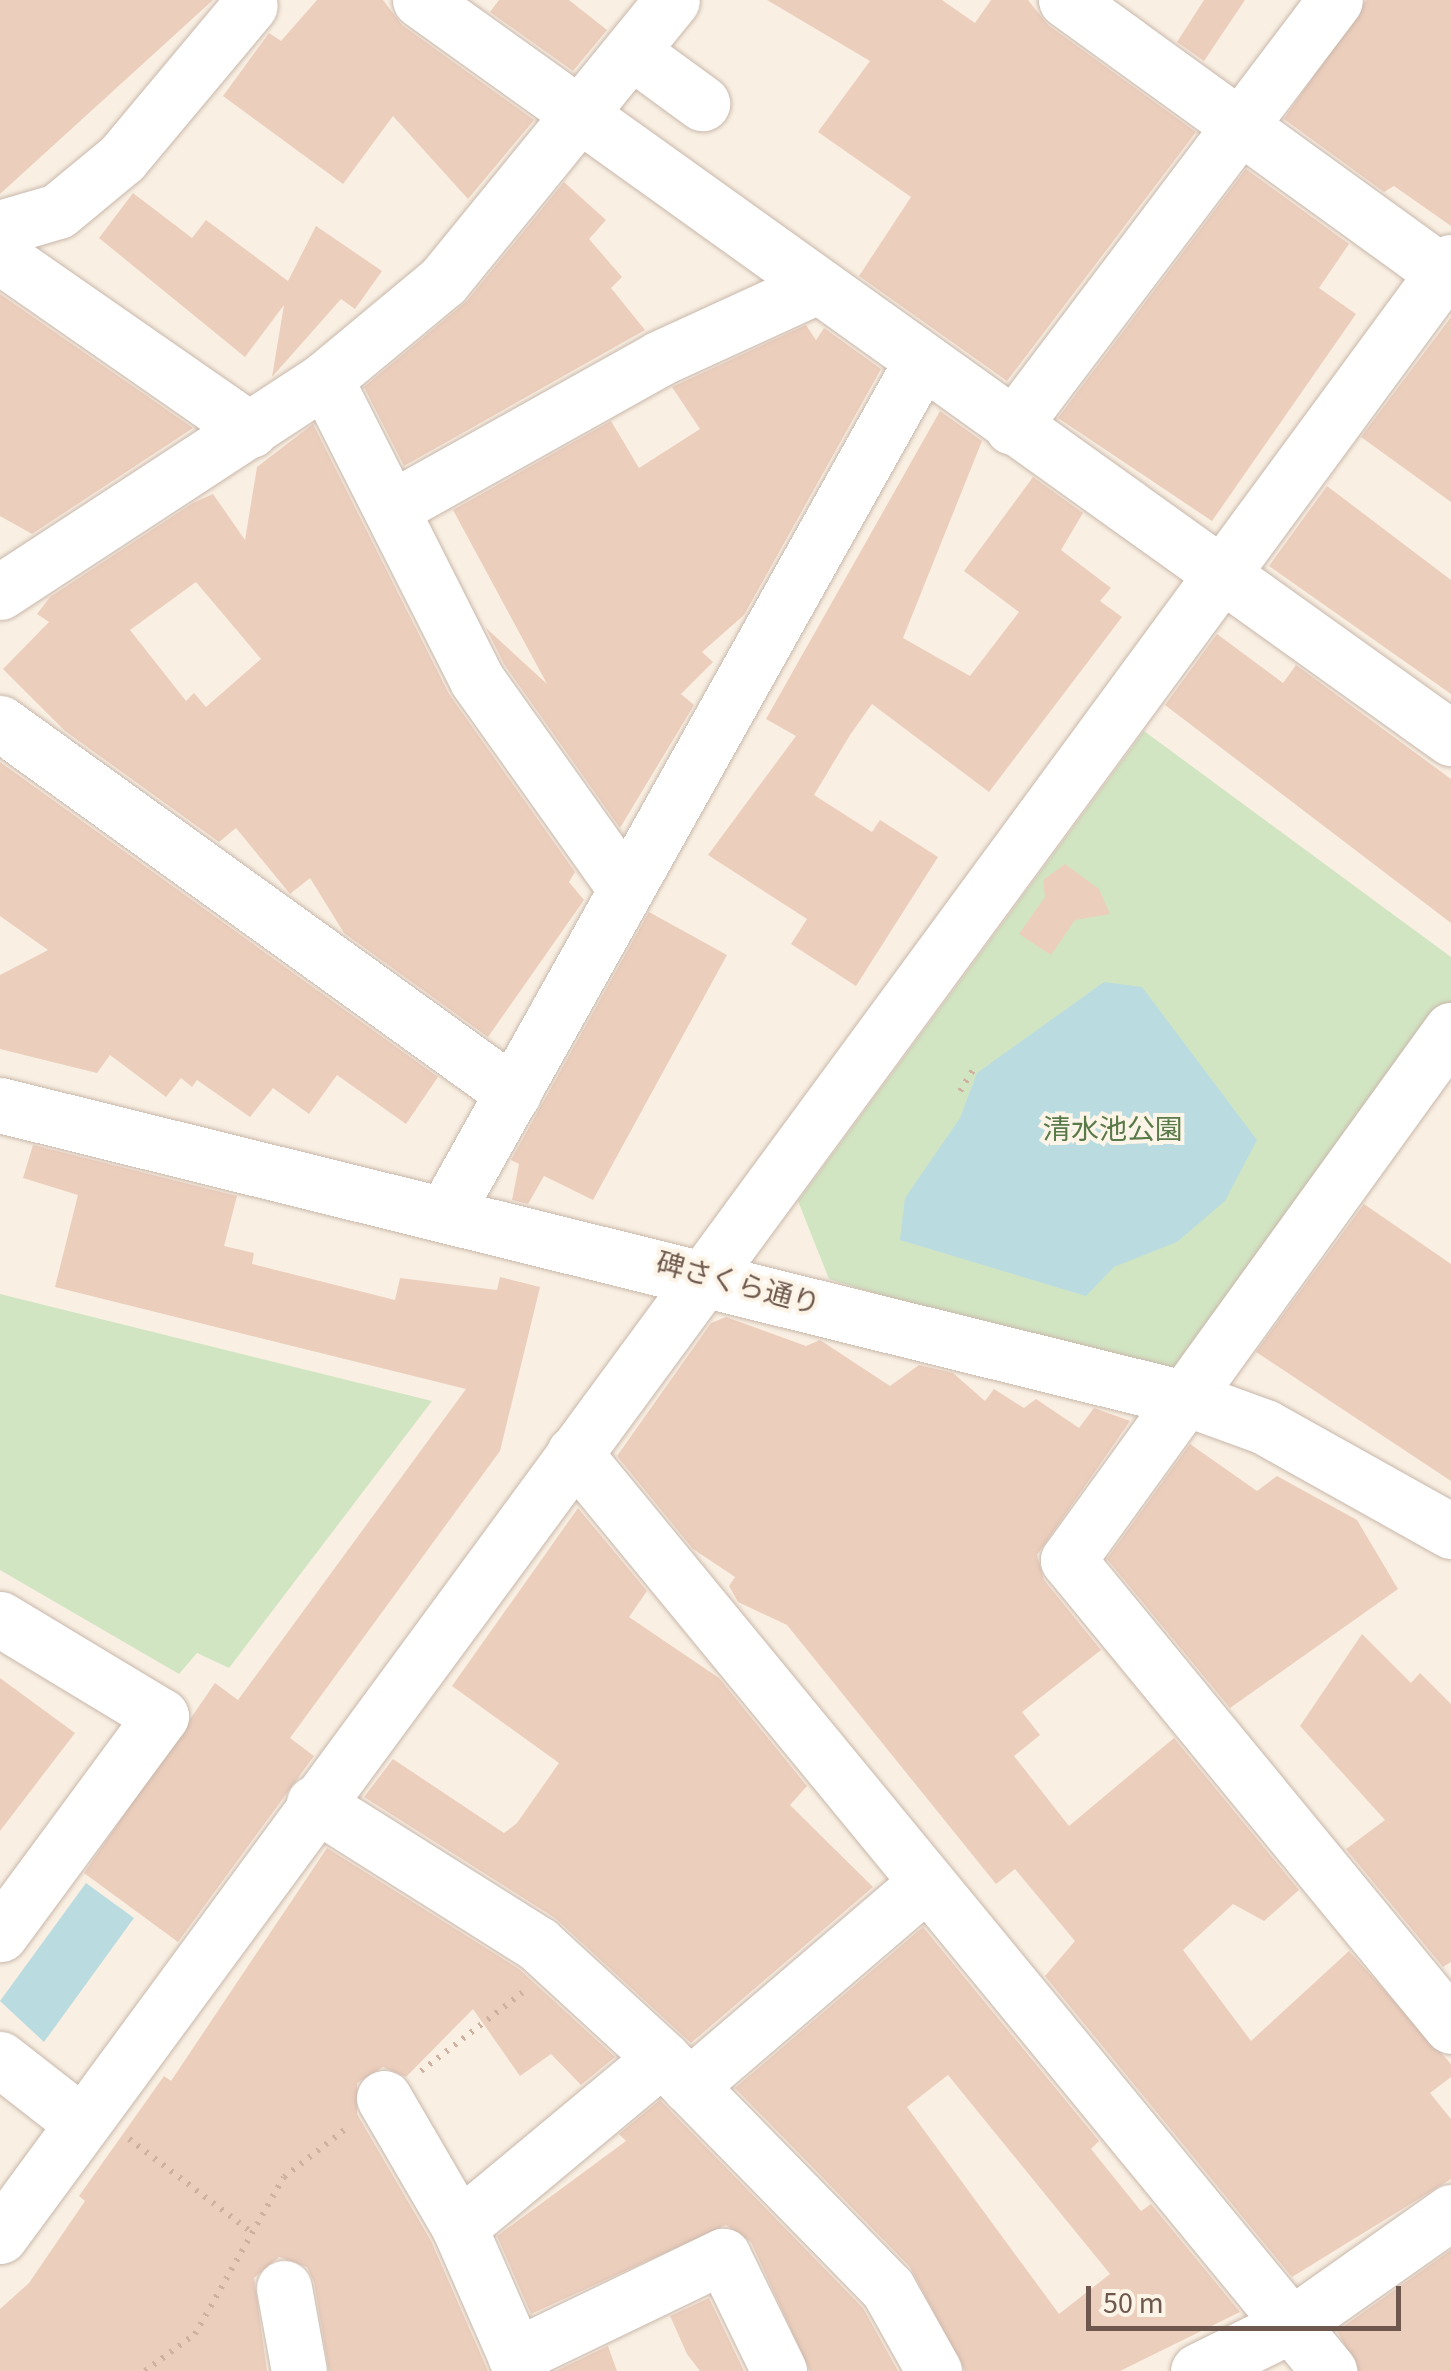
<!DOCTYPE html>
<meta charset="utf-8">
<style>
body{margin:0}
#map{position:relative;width:1451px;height:2371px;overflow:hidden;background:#f9f0e3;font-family:"Source Sans 3","Noto Sans JP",sans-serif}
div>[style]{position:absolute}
.green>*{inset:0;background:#d2e5c3}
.water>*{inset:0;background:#badce1}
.building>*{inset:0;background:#eccebd}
.path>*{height:6px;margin-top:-3px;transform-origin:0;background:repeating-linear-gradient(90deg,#d0b1a1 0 2.5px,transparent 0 10.5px)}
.roads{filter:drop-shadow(0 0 2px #c9b7ab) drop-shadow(0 0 2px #c9b7ab)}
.minor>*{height:55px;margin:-27.5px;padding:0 27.5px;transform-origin:27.5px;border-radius:27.5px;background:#fff}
span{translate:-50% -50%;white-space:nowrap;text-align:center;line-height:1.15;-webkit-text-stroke:8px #fdf4e8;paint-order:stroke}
.park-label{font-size:28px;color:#587948}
.street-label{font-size:28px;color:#6e574c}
.scale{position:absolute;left:1086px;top:2286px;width:315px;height:45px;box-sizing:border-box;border:5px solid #6e574c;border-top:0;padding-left:12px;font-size:30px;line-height:35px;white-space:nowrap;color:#6e574c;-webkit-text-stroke:8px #fdf4e8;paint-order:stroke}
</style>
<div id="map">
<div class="green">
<div style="clip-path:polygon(1144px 731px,1451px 957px,1451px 1012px,1189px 1391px,829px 1279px,798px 1201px)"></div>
<div style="clip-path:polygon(0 1294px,432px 1401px,229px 1668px,197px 1653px,179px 1674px,0 1570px)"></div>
</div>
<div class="water">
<div style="clip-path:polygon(1104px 982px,1142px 987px,1257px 1140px,1225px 1201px,1177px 1242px,1114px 1267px,1086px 1296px,900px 1240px,905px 1198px,960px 1118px,977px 1073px)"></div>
<div style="clip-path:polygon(86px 1883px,134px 1918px,44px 2042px,0 2001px)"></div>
</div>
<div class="building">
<div style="clip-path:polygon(0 0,213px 0,0 194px)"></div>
<div style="clip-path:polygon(317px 0,383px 0,402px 25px,534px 120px,468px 199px,393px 116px,343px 184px,223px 96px,269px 33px,281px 41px)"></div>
<div style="clip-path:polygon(499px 0,569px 0,607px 30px,573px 71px,490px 12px)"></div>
<div style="clip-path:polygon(767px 0,942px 0,975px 23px,991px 0,1028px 0,1048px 25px,1196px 132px,1007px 381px,859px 276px,911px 197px,818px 132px,870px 61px)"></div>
<div style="clip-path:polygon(1204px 0,1245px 0,1204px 61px,1177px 42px)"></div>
<div style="clip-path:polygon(1366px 0,1451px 0,1451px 226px,1394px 186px,1384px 192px,1284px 119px)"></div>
<div style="clip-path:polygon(1246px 169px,1349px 244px,1319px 288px,1356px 314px,1212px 521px,1058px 418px)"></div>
<div style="clip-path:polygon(564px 182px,606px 220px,589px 239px,622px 277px,611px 288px,645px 330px,404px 466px,364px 387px,467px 301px)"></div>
<div style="clip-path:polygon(133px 193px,192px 238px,206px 220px,288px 281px,316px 226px,382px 271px,355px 309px,341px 299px,272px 377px,284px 305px,245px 357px,99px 238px)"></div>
<div style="clip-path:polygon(0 294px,193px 428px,32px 534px,0 516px)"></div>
<div style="clip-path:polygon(1451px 317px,1451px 502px,1361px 437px)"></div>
<div style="clip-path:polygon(806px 325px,816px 340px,824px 328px,881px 369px,744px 615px,702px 652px,713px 662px,681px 694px,694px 705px,620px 828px,504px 664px,486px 628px,547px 684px,453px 510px,611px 421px,639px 468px,700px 429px,672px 387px)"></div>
<div style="clip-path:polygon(940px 411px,982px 441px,903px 638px,970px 676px,1019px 612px,964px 571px,1033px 477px,1083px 513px,1061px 550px,1111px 588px,1100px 601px,1122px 617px,989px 792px,872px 704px,850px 735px,814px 795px,872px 832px,880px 820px,938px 857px,856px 986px,791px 944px,807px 919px,708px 855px,796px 736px,766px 719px)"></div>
<div style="clip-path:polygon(evenodd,313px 424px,449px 694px,575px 872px,569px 882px,584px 900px,488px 1037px,344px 933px,310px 878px,290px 894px,236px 828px,219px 842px,65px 731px,3px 669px,49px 622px,37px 614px,50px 597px,193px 503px,213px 494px,245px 540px,257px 467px,313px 424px,196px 582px,261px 659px,206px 707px,194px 693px,186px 701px,130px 630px,196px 582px)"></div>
<div style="clip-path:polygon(1327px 486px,1451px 580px,1451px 694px,1269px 566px)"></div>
<div style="clip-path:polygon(1217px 634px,1283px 683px,1296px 665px,1451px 779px,1451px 923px,1165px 705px)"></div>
<div style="clip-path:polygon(0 762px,438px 1077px,406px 1124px,337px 1075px,309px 1114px,273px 1088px,250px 1117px,197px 1080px,192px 1087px,181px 1078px,166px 1097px,110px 1055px,97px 1073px,0 1049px,0 975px,48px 950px,0 916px)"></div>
<div style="clip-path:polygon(1065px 864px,1099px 889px,1110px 914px,1075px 920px,1051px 955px,1019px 934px,1045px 897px,1043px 880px)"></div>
<div style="clip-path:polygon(649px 912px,727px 955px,593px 1200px,544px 1176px,528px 1204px,512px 1200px,519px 1164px,511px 1160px)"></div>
<div style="clip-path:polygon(33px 1145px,237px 1196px,224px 1246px,254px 1253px,252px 1264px,395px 1300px,400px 1278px,497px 1290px,500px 1277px,540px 1287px,500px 1451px,290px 1738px,314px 1756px,178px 1942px,84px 1873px,215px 1683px,238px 1700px,466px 1389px,55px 1287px,78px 1195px,23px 1178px)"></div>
<div style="clip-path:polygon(1364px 1204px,1451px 1264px,1451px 1481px,1256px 1352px)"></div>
<div style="clip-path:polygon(726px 1317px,806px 1346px,820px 1340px,890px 1386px,919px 1365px,953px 1373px,985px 1401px,994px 1389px,1024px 1408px,1036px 1399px,1079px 1428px,1094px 1408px,1130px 1421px,1037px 1555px,1044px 1580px,1101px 1650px,1022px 1712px,1040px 1735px,1014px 1756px,1069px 1826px,1174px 1738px,1299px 1890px,1264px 1921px,1233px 1904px,1183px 1950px,1251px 2041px,1349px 1951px,1451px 2064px,1451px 2077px,1430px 2093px,1451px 2119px,1451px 2179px,1292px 2277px,1045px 1976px,1075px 1941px,1015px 1869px,996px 1884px,787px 1625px,738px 1602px,729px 1586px,735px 1577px,693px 1549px,617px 1456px,711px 1323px)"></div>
<div style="clip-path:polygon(1190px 1444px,1257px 1491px,1277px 1476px,1357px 1520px,1398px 1589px,1230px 1708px,1107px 1559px)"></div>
<div style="clip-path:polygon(578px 1508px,647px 1591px,629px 1617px,719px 1678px,807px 1786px,790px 1805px,873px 1887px,691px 2043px,555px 1918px,364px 1797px,393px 1759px,504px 1833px,517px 1823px,559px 1763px,452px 1686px)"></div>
<div style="clip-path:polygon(1362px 1634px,1411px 1683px,1420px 1673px,1451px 1704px,1451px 1962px,1443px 1967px,1346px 1849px,1385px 1820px,1300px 1726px)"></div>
<div style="clip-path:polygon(0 1678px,75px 1733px,0 1831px)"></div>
<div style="clip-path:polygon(327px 1848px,519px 1969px,615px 2057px,581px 2085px,551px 2054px,520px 2076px,473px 2009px,406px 2077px,383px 2067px,357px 2083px,357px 2114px,431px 2241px,488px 2371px,329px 2371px,314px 2282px,307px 2267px,279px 2257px,254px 2278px,267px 2371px,0 2371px,0 2309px,29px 2283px,85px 2201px,79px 2196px,164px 2076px,171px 2081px)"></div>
<div style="clip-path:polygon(evenodd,923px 1927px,1099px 2141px,1091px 2149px,1141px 2211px,1151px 2204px,1240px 2312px,1120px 2371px,965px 2371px,910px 2267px,735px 2088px,923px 1927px,948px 2075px,1110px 2274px,1059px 2314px,907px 2107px,948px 2075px)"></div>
<div style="clip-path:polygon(660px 2100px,863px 2308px,898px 2371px,810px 2371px,751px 2242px,726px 2225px,531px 2314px,497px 2236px,626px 2141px,619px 2134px)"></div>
<div style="clip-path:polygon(1451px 2250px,1451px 2371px,1359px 2371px,1337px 2331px)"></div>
<div style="clip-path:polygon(709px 2298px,744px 2371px,700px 2371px,687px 2354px,670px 2316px)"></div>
<div style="clip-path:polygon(608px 2346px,617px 2371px,556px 2371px)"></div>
</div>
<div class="path">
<div style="left:960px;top:1091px;width:26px;rotate:-58deg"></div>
<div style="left:421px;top:2071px;width:128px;rotate:-37.7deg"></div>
<div style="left:129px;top:2139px;width:153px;rotate:37.3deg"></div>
<div style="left:145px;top:2371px;width:62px;rotate:-36.5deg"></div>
<div style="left:195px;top:2334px;width:180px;rotate:-60.5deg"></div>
<div style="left:284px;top:2177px;width:81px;rotate:-38deg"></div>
</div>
<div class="roads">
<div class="minor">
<div style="left:420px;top:0;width:1268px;rotate:35.6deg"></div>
<div style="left:1066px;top:0;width:475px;rotate:35.9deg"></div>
<div style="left:632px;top:52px;width:87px;rotate:36.1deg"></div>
<div style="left:0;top:228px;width:60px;rotate:-16.3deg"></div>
<div style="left:58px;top:211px;width:83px;rotate:-39.6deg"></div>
<div style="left:122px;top:158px;width:199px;rotate:-50.1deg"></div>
<div style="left:0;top:256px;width:305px;rotate:34.8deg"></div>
<div style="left:325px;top:379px;width:337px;rotate:63.2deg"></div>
<div style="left:477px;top:680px;width:257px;rotate:54.6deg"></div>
<div style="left:1012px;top:427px;width:535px;rotate:-52.89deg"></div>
<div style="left:392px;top:508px;width:307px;rotate:-29.2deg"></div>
<div style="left:660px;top:358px;width:170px;rotate:-24.6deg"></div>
<div style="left:0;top:592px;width:389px;rotate:-33.2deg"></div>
<div style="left:325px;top:379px;width:153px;rotate:-39.7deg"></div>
<div style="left:443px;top:281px;width:362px;rotate:-50.8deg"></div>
<div style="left:0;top:723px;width:633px;rotate:35.8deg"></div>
<div style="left:1451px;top:1030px;width:654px;rotate:125.85deg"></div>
<div style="left:1068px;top:1560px;width:603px;rotate:50.58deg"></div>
<div style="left:0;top:1105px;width:1227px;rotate:13.91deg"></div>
<div style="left:1191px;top:1400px;width:79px;rotate:20deg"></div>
<div style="left:1265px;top:1427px;width:213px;rotate:29.2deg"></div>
<div style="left:447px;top:1210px;width:971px;rotate:-60.8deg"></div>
<div style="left:574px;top:1453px;width:1189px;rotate:50.56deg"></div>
<div style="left:0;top:1619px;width:188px;rotate:31.1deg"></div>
<div style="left:161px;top:1716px;width:271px;rotate:126.4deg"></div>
<div style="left:314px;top:1803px;width:265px;rotate:32.2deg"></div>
<div style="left:538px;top:1944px;width:168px;rotate:42.6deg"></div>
<div style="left:662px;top:2058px;width:323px;rotate:45.6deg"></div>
<div style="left:888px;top:2289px;width:94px;rotate:60.7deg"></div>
<div style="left:0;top:2059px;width:104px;rotate:38deg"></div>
<div style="left:689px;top:2086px;width:313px;rotate:-40.6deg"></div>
<div style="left:384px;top:2098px;width:149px;rotate:59.8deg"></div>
<div style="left:0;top:2236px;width:2450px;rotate:-53.68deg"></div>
<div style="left:284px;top:2288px;width:84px;rotate:79.8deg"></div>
<div style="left:515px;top:2356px;width:231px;rotate:-25.7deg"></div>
<div style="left:723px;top:2256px;width:128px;rotate:64deg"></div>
<div style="left:522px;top:2371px;width:157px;rotate:-113.6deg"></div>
<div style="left:459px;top:2227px;width:264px;rotate:-39.8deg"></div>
<div style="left:1198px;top:2371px;width:104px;rotate:-26.3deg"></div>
<div style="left:1291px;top:2325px;width:196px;rotate:-35.2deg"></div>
</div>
</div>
<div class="park-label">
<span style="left:1113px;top:1130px">清水池公園</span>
</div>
<div class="street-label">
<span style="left:738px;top:1284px;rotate:15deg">碑さくら通り</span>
</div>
<div class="scale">50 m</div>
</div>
